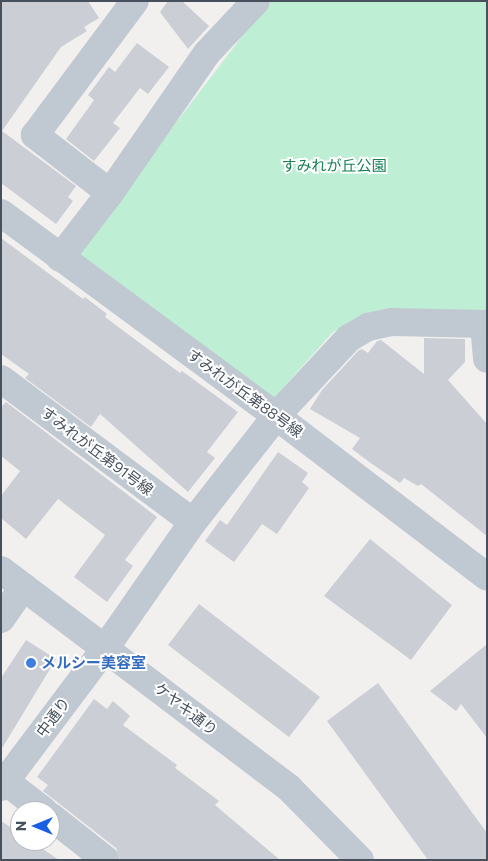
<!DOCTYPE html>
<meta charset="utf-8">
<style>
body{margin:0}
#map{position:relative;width:488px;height:861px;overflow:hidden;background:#f2f0ef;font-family:Commissioner,"Noto Sans JP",sans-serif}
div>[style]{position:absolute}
.green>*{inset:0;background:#beefd5}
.building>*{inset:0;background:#cbced5}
.minor>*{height:28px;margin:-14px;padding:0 14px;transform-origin:14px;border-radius:14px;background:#c0c8d1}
.dots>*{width:14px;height:14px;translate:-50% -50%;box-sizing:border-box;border:2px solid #fff;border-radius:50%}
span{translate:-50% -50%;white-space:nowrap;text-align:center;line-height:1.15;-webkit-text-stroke:4px #fff;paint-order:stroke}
.park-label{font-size:15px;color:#178054}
.street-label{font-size:15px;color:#47515d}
.shop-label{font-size:15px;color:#366cbe;font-weight:700}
.left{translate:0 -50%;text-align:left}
.frame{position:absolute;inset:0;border:2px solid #47515d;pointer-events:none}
.north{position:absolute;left:10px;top:801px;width:50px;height:50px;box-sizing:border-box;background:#fff;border:1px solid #b5b9be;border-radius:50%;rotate:270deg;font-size:14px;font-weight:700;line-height:20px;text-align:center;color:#47515d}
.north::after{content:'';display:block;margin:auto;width:18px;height:22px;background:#195fe3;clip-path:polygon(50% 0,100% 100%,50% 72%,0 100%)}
</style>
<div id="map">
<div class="green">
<div style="clip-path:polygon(269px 1px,487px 1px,487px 314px,363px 317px,333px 332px,272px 400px,76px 254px)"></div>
</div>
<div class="building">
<div style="clip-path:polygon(1px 1px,88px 1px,99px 18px,84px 27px,87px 31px,61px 47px,2px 131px,76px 186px,68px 197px,73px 201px,56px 224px,1px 183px)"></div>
<div style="clip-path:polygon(168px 1px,182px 1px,209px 26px,188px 49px,160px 12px)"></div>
<div style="clip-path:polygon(137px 43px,169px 67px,148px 94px,140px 88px,113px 123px,120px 128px,94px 161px,66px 139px,94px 100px,88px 95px,109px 67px,115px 72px)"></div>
<div style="clip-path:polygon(1px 238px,83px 299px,85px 297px,107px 314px,105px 317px,180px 373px,182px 371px,238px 412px,207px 452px,215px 458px,188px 492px,100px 414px,91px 427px,25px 378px,29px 374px,1px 354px)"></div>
<div style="clip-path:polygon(424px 338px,465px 339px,465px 362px,448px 380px,487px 424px,487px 536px,421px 484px,418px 486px,404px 478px,400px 483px,372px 464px,352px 449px,360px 438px,310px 409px,322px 390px,359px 350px,362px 349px,368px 353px,377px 341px,381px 340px,424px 374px)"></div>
<div style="clip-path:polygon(6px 402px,157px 517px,125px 560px,133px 566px,107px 602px,74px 577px,105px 535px,58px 499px,26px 539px,1px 518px,1px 496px,20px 471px,1px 456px,1px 407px)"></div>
<div style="clip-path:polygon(278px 452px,308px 473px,302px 482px,309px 488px,277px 534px,262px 524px,234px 562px,205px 541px,220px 520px,227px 525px)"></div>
<div style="clip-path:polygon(370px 539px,452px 605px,411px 660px,324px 596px)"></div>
<div style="clip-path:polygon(199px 604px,320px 697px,289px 737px,168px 645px)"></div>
<div style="clip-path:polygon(26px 640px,56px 659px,1px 750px,1px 678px)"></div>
<div style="clip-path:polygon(487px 644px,487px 738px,461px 704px,456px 711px,430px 691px)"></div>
<div style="clip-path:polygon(378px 683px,487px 833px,487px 860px,428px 860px,327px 721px)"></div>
<div style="clip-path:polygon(94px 699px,107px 709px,113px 701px,130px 716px,123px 725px,177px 765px,175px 768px,219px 801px,215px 805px,280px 860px,121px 860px,116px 848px,43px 791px,48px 785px,37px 777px)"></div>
<div style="clip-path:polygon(1px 821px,20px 833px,20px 841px,31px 841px,59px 860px,1px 860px)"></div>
</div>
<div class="minor">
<div style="left:110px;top:193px;width:95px;rotate:-142.3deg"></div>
<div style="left:35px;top:135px;width:167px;rotate:-53.3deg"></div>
<div style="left:1px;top:213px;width:342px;rotate:36.4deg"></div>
<div style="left:276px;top:416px;width:265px;rotate:37.3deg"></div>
<div style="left:60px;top:258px;width:82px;rotate:-52.4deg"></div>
<div style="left:110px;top:193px;width:170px;rotate:-55.3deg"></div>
<div style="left:207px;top:53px;width:71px;rotate:-46.7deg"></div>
<div style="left:484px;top:324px;width:35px;rotate:85deg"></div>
<div style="left:1px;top:379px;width:239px;rotate:36.7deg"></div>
<div style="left:1px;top:570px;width:361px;rotate:37.1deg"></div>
<div style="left:289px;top:788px;width:101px;rotate:45.4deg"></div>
<div style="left:1px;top:619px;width:39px;rotate:-55deg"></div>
<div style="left:5px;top:781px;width:49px;rotate:37.6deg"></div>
<div style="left:1px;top:787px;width:175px;rotate:-53.1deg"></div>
<div style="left:106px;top:647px;width:152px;rotate:-55.2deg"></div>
<div style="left:193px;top:522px;width:135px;rotate:-51.9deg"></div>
<div style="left:276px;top:416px;width:107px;rotate:-46.9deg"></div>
<div style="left:349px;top:338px;width:22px;rotate:-30deg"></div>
<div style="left:368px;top:327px;width:25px;rotate:-12deg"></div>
<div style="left:392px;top:322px;width:95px;rotate:1.2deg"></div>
<div style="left:50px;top:816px;width:71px;rotate:38.2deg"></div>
</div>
<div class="dots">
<div style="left:31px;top:663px;background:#3f7fe0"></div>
</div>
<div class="park-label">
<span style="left:334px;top:166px">すみれが丘公園</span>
</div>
<div class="street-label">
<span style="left:245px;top:393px;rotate:36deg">すみれが丘第88号線</span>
<span style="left:97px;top:451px;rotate:37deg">すみれが丘第91号線</span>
<span style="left:186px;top:709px;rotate:38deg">ケヤキ通り</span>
<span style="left:53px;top:717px;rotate:-53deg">中通り</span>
</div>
<div class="shop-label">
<span class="left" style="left:41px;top:663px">メルシー美容室</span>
</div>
<div class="frame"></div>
<div class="north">N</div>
</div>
